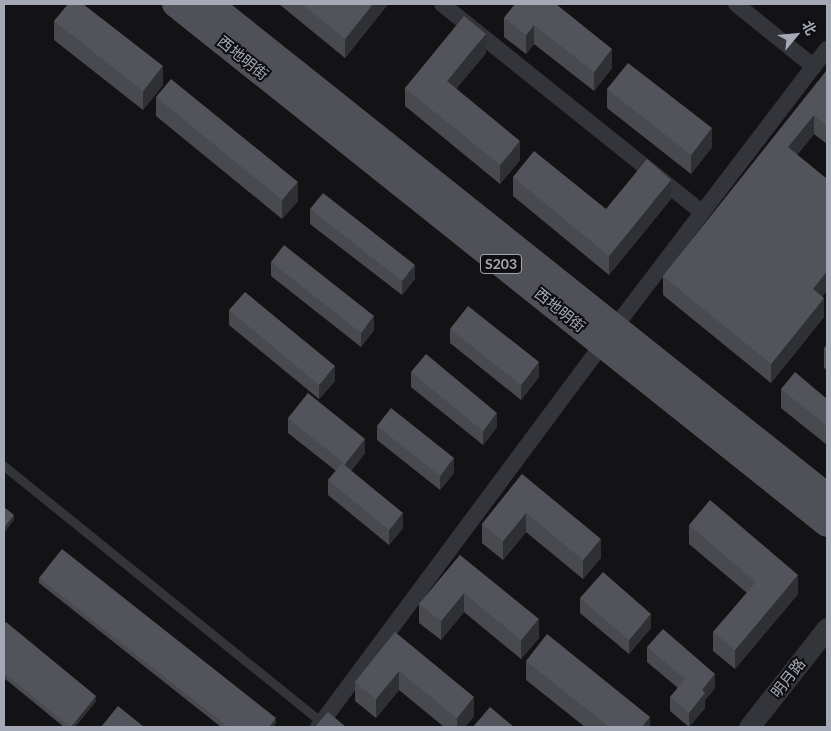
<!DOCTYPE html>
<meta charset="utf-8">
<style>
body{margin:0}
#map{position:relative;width:831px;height:731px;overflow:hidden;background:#131315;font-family:Lato,"Noto Sans SC",sans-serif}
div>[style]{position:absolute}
.service>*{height:9px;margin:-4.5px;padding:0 4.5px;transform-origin:4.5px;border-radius:4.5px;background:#34353a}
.minor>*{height:16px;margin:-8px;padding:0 8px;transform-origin:8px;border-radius:8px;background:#34353a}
.tertiary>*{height:21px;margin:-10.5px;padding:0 10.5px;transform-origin:10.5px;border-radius:10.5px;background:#34353a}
.primary>*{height:26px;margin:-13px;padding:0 13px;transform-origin:13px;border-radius:13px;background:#505158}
.wall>*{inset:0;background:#494a50}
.shaded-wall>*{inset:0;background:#2f3034}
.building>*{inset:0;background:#53545b}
span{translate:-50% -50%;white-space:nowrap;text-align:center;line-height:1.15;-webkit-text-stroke:4px #0e0e10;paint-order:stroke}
.shield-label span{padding:1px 4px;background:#0e0e10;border:1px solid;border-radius:4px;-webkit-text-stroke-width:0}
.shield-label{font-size:14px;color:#a5a9b5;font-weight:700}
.street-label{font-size:15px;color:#a5a9b5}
.frame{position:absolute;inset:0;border:5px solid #a5a9b5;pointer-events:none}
.north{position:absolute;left:771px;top:10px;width:50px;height:50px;-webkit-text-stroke:4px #0e0e10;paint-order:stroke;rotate:62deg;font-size:14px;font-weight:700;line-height:20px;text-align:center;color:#a5a9b5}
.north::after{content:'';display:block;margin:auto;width:18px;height:22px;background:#a5a9b5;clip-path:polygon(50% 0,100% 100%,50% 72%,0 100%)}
</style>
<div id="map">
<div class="service">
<div style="left:4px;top:466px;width:409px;rotate:38.9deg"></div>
</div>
<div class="minor">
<div style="left:442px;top:4px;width:333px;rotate:38.7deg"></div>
<div style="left:736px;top:4px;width:100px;rotate:38.9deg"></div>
<div style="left:318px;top:727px;width:498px;rotate:-53.4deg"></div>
<div style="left:615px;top:327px;width:350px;rotate:-52.7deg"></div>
</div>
<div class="tertiary">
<div style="left:749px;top:727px;width:126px;rotate:-51.8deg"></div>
</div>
<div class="primary">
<div style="left:175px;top:4px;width:834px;rotate:38.57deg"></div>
<div style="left:210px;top:4px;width:789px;rotate:38.57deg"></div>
</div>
<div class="wall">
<div style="clip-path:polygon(279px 4px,388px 4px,345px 58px)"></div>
<div style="clip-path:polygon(515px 4px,612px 68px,594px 91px,534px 44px,526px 54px,504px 37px,504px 18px)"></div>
<div style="clip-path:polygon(54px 21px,163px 85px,143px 110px,54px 40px)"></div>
<div style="clip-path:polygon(486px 53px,456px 89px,520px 160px,500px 184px,405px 106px,405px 88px)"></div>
<div style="clip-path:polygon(827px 70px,827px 144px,814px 134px,797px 155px,827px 179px,827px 290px,822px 297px,824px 317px,771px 383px,663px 295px,663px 276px)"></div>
<div style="clip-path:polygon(607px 89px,712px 147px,691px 174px,607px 108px)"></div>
<div style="clip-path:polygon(156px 97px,298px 201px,282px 219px,156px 116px)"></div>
<div style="clip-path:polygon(513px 177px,606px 209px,671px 199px,609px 275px,513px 196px)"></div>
<div style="clip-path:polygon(310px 209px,415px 279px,402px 295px,310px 224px)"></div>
<div style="clip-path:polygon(271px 262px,374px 330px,361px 347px,271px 276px)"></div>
<div style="clip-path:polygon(229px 310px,335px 381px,319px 399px,229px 325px)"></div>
<div style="clip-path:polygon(450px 329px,539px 377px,521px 400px,450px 343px)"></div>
<div style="clip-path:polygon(827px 344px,827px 370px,824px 368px,824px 349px)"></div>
<div style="clip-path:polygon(411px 372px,497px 427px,483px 445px,411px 387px)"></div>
<div style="clip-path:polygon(781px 389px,827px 399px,827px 445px,781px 408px)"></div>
<div style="clip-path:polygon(288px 418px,365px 453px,351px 471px,403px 528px,389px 545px,328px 495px,328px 480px,336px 471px,288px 433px)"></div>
<div style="clip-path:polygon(377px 426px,454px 473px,440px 490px,377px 440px)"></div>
<div style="clip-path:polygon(522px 474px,601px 558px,583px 579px,526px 532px,503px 560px,482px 543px,482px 524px)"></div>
<div style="clip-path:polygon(689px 525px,798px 594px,735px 669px,713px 651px,713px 632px,747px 593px,689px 544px)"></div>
<div style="clip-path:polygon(460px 555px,539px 638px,521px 659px,464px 612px,441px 640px,419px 623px,419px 604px)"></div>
<div style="clip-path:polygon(39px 578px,276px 723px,273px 727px,221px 727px,39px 583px)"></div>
<div style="clip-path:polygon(580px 598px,651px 628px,629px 654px,580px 613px)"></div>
<div style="clip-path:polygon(4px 625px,96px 701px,75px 727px,64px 727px,4px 678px)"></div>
<div style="clip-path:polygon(395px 632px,474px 716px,465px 727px,444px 727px,399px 690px,376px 718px,355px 701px,355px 682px)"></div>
<div style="clip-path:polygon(647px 647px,715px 688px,705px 700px,705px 708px,689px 727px,670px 711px,670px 697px,678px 688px,647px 662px)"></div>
<div style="clip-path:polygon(526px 661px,650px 727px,585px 727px,526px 680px)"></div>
</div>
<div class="shaded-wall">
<div style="clip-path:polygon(373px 4px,388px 4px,345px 58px,345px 39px)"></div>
<div style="clip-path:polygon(534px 25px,534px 44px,526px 54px,526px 35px)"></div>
<div style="clip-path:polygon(486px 34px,486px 53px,447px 100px,447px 81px)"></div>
<div style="clip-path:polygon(612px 49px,612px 68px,594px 91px,594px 72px)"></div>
<div style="clip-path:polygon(163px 66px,163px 85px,143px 110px,143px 91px)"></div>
<div style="clip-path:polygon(814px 115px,814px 134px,788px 166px,788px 147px)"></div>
<div style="clip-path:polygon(712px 128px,712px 147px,691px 174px,691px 155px)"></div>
<div style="clip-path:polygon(520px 141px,520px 160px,500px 184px,500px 165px)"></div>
<div style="clip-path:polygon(671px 180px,671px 199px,609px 275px,609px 256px)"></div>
<div style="clip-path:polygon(298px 182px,298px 201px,282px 219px,282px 200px)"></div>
<div style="clip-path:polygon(415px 265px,415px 279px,402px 295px,402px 281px)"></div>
<div style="clip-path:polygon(827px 271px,827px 290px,813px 308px,813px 289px)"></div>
<div style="clip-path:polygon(824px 298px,824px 317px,771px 383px,771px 364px)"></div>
<div style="clip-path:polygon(374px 316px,374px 330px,361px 347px,361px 333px)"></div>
<div style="clip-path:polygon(539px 362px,539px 377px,521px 400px,521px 385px)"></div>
<div style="clip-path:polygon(335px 366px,335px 381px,319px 399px,319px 385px)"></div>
<div style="clip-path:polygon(497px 413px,497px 427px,483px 445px,483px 431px)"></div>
<div style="clip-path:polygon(365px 439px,365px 453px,345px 479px,345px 464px)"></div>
<div style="clip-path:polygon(454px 458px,454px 473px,440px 490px,440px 476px)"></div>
<div style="clip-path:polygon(403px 513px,403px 528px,389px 545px,389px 530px)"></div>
<div style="clip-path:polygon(526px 513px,526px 532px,503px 560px,503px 541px)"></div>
<div style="clip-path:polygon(14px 515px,14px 520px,4px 533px,4px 528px)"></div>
<div style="clip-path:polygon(601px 539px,601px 558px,583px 579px,583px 560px)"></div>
<div style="clip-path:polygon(798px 575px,798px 594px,735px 669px,735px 650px)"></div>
<div style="clip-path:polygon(464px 593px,464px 612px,441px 640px,441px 621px)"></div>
<div style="clip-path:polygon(651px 614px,651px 628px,629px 654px,629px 640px)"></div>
<div style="clip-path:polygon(539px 619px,539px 638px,521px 659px,521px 640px)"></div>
<div style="clip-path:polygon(399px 671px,399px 690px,376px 718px,376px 699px)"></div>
<div style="clip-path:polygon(715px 674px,715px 688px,705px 700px,705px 708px,689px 727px,689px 713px,702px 690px)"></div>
<div style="clip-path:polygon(96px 696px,96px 701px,75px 727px,71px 727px)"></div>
<div style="clip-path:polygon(474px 697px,474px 716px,465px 727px,457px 727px,457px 718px)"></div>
<div style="clip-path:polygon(650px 717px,650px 727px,642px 727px)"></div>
<div style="clip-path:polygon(276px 718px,276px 723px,273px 727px,269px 727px)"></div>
</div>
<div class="building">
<div style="clip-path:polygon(68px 4px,83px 4px,163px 66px,143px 91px,54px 21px)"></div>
<div style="clip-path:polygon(302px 4px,373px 4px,345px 39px)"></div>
<div style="clip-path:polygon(515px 4px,556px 4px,612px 49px,594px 72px,534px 25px,526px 35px,504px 18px)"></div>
<div style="clip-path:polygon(464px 16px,486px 34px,447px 81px,520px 141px,500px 165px,405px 88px)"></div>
<div style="clip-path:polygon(628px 63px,712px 128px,691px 155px,607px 89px)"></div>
<div style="clip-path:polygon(827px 70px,827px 126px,814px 115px,788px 147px,827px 179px,827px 271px,813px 289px,824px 298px,771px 364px,663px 276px)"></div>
<div style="clip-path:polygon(171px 79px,298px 182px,282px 200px,156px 97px)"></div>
<div style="clip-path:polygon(534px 151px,606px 209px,647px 159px,671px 180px,609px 256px,513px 177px)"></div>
<div style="clip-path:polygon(323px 193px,415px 265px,402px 281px,310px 209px)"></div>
<div style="clip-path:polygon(284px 245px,374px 316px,361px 333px,271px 262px)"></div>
<div style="clip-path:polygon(245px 292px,335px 366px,319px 385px,229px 310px)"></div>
<div style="clip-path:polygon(468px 306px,539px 362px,521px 385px,450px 329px)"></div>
<div style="clip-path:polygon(827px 344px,827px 352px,824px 349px)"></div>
<div style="clip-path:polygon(426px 354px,497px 413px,483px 431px,411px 372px)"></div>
<div style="clip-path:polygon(795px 372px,827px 399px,827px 426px,781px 389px)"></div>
<div style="clip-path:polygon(308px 393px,365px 439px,345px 464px,288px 418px)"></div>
<div style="clip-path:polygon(391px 408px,454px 458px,440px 476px,377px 426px)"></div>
<div style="clip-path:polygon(342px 463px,403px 513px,389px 530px,328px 480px)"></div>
<div style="clip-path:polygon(522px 474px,601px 539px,583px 560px,526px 513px,503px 541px,482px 524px)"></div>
<div style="clip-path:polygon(710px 500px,798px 575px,735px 650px,713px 632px,756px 582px,689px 525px)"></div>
<div style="clip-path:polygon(4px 507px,14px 515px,4px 528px)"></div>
<div style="clip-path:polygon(62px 549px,276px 718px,269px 727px,228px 727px,39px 578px)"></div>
<div style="clip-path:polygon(460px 555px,539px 619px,521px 640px,464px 593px,441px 621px,419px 604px)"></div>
<div style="clip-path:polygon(603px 572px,651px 614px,629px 640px,580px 598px)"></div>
<div style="clip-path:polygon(6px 622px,96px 696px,71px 727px,70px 727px,4px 673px,4px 625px)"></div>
<div style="clip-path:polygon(663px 629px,715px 674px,702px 690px,705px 693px,689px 713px,670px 697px,685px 679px,647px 647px)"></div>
<div style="clip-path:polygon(395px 632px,474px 697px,457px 718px,399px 671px,376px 699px,355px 682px)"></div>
<div style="clip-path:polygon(547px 634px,650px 717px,642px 727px,609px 727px,526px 661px)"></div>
<div style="clip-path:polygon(118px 706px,144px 727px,101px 727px)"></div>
<div style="clip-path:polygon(490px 707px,514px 727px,473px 727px)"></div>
<div style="clip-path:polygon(328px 712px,346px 727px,315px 727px)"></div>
</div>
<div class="shield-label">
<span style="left:501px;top:264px">S203</span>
</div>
<div class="street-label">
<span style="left:243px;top:58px;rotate:39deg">西地明街</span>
<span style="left:560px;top:310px;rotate:39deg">西地明街</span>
<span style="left:788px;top:678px;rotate:-52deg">明月路</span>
</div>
<div class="frame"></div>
<div class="north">北</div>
</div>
